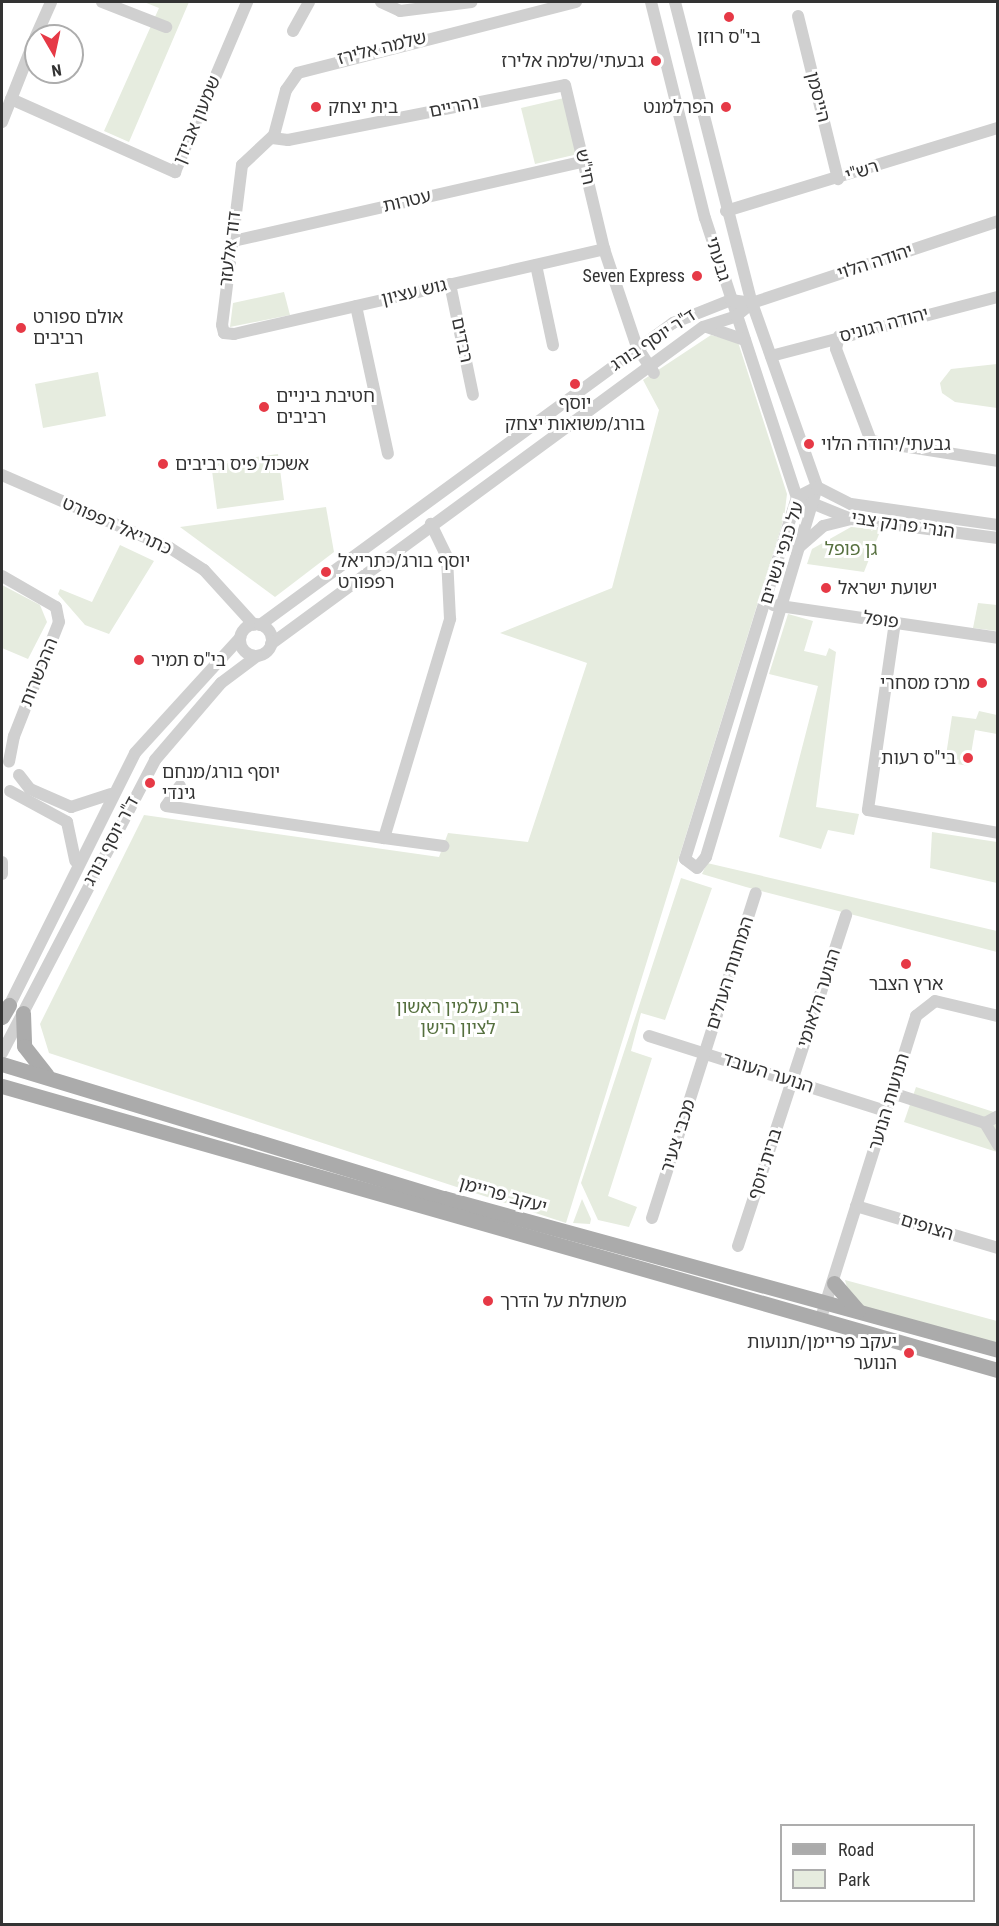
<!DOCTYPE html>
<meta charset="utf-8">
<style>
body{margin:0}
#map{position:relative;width:999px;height:1926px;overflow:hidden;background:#fff;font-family:"Roboto Condensed","Noto Sans Hebrew",sans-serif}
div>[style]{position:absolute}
.green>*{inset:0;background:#e6ecdf}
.minor>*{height:12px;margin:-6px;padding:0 6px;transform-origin:6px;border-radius:6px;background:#d0d0d0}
.minor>.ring{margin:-6px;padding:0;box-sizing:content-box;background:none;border:12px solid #d0d0d0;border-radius:50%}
.major>*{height:15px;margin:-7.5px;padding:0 7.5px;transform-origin:7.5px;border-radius:7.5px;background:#ababab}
.dots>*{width:16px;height:16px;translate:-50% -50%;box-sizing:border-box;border:3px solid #fff;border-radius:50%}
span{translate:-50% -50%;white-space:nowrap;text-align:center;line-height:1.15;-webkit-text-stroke:6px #fff;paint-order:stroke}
.poi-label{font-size:18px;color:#333}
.right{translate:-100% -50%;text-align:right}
.left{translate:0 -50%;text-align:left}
.street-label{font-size:18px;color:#333}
.park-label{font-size:18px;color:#56703f}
.frame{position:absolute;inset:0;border:3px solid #333;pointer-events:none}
.legend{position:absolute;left:780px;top:1824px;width:195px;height:78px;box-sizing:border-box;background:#fff;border:2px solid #adadad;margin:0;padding:8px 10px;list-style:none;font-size:18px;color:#333}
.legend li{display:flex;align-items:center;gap:12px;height:30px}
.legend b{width:30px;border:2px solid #adadad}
.north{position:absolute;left:24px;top:24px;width:60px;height:60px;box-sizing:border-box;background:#fff;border:2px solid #adadad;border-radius:50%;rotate:171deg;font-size:16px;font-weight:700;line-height:24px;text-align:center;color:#333}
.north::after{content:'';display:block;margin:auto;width:21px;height:27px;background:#e63946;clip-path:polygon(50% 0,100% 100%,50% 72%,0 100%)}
</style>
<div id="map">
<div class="green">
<div style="clip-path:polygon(144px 2px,189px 2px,129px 142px,104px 131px,159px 8px)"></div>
<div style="clip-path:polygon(564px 98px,578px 154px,535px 164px,521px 108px)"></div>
<div style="clip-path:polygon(284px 292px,290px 315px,230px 327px,233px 303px)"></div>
<div style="clip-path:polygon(711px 335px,738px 342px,787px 494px,784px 518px,566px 1223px,49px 1053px,40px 1024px,144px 815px,439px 857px,448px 833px,528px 842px,587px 663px,500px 633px,612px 588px,659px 410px,643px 380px)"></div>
<div style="clip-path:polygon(997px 364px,997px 408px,955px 402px,942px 393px,940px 383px,951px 369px)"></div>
<div style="clip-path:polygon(98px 372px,106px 416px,43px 428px,35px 384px)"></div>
<div style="clip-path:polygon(278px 454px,284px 500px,217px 509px,211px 463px)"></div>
<div style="clip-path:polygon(326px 507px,334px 552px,275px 597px,180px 527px)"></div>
<div style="clip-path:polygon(851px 527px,881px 529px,864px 572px,807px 564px,812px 549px)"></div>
<div style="clip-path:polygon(120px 545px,154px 561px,109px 634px,85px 625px,58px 594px,60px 589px,92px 602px)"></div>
<div style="clip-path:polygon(2px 585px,40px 605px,47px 622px,28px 659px,2px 648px)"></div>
<div style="clip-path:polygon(978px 603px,997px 605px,997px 631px,973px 628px)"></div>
<div style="clip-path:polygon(788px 614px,813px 621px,804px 651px,826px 656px,829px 648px,836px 652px,816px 807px,859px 814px,854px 835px,828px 830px,821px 849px,779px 837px,818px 686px,769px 674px)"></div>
<div style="clip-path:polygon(979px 711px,997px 715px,997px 734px,975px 730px,969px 766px,945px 762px,952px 716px,976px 719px)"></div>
<div style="clip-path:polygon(932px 832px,997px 842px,997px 883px,930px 868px)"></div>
<div style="clip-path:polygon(707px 863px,997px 931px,997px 952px,746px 887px,702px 874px)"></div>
<div style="clip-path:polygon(681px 878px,712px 888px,665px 1020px,641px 1013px,631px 1051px,652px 1058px,608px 1196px,637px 1207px,629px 1227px,598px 1220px,581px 1183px)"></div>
<div style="clip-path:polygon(916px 1087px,997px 1113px,997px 1152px,904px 1122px)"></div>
<div style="clip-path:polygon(582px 1199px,591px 1219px,590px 1224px,573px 1223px)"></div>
<div style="clip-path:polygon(845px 1280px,997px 1321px,997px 1350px,873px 1317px,850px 1298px)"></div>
</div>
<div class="minor">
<div style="left:102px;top:2px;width:69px;rotate:21.3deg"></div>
<div style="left:381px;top:2px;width:21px;rotate:25deg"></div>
<div style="left:400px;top:11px;width:72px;rotate:-7.2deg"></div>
<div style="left:576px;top:2px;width:287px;rotate:165.7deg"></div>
<div style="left:298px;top:73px;width:21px;rotate:125deg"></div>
<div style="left:286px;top:90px;width:47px;rotate:104.9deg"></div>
<div style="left:274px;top:135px;width:44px;rotate:136.8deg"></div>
<div style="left:242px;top:165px;width:161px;rotate:97.1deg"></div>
<div style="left:222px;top:325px;width:8px;rotate:76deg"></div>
<div style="left:224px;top:333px;width:10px;rotate:6deg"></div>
<div style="left:234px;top:334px;width:380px;rotate:-12.9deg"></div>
<div style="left:651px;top:2px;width:223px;rotate:76deg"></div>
<div style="left:705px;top:218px;width:294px;rotate:71.8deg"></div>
<div style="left:797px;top:497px;width:58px;rotate:22.2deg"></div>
<div style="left:851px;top:519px;width:148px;rotate:7.4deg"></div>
<div style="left:675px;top:2px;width:311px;rotate:75.7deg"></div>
<div style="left:752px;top:303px;width:195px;rotate:70.5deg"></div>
<div style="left:798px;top:16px;width:168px;rotate:76.2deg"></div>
<div style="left:293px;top:31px;width:33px;rotate:-61deg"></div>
<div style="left:36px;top:36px;width:37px;rotate:-66deg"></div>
<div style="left:11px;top:99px;width:180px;rotate:24deg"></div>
<div style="left:175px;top:172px;width:185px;rotate:-67deg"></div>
<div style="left:2px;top:122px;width:92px;rotate:-68.4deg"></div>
<div style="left:272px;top:138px;width:16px;rotate:7deg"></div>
<div style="left:288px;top:140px;width:282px;rotate:-11.2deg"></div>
<div style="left:565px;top:85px;width:169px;rotate:76.6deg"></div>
<div style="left:604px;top:249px;width:103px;rotate:71.4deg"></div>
<div style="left:637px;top:347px;width:31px;rotate:57deg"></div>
<div style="left:726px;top:211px;width:284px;rotate:-17deg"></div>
<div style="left:229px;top:242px;width:365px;rotate:-12.8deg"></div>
<div style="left:536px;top:265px;width:82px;rotate:78deg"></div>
<div style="left:450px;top:284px;width:113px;rotate:78.3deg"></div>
<div style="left:356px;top:306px;width:151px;rotate:77.8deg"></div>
<div style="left:707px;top:327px;width:40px;rotate:18.9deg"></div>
<div style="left:839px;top:336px;width:13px;rotate:103deg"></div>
<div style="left:836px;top:349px;width:98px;rotate:69.2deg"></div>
<div style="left:871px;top:441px;width:129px;rotate:8.9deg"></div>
<div style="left:771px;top:356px;width:235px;rotate:-14.6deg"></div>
<div style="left:2px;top:475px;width:183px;rotate:23.5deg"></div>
<div style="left:170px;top:548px;width:40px;rotate:32.9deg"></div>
<div style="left:204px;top:570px;width:74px;rotate:47.7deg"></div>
<div style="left:817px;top:487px;width:386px;rotate:106.7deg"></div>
<div style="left:706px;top:857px;width:14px;rotate:129deg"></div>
<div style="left:697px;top:868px;width:15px;rotate:-143deg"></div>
<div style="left:685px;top:859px;width:379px;rotate:-72.8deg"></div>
<div style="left:797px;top:497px;width:22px;rotate:-27deg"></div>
<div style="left:817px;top:487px;width:38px;rotate:27deg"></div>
<div style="left:851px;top:504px;width:148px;rotate:8.1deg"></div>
<div style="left:797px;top:549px;width:35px;rotate:-41deg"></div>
<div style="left:823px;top:526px;width:29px;rotate:-14deg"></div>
<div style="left:2px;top:576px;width:62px;rotate:29.9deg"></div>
<div style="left:56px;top:607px;width:15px;rotate:79deg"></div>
<div style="left:59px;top:622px;width:123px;rotate:111.5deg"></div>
<div style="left:14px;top:736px;width:26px;rotate:101deg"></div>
<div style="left:773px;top:605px;width:227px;rotate:8.3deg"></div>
<div style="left:895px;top:622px;width:190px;rotate:98.2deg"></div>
<div style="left:868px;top:810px;width:132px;rotate:10deg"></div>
<div class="ring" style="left:240px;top:624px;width:20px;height:20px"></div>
<div style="left:260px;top:625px;width:512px;rotate:-36.18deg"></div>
<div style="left:673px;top:323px;width:62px;rotate:-21.6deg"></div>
<div style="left:731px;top:300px;width:21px;rotate:8deg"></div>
<div style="left:271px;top:644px;width:536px;rotate:-36.27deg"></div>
<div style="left:703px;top:327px;width:35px;rotate:-18deg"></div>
<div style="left:736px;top:316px;width:21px;rotate:-39deg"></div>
<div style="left:752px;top:303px;width:259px;rotate:-18.4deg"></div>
<div style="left:19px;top:775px;width:18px;rotate:52deg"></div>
<div style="left:30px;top:789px;width:45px;rotate:23.7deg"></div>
<div style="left:71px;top:807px;width:42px;rotate:-18deg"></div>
<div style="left:180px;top:786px;width:24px;rotate:125deg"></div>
<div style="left:166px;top:806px;width:220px;rotate:8.4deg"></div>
<div style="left:384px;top:838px;width:229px;rotate:-73.2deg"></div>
<div style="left:450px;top:619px;width:62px;rotate:-92.8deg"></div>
<div style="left:447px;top:557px;width:37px;rotate:-116deg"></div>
<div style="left:10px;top:791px;width:65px;rotate:28.5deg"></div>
<div style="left:67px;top:822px;width:40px;rotate:78deg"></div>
<div style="left:384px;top:838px;width:60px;rotate:7.7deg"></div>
<div style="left:2px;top:862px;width:12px;rotate:90deg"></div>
<div style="left:6px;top:1012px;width:289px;rotate:-63.5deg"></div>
<div style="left:135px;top:753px;width:156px;rotate:-47.6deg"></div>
<div style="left:649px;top:1036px;width:249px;rotate:17.6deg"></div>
<div style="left:2px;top:1053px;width:331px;rotate:-62.4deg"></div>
<div style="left:155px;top:760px;width:101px;rotate:-49.4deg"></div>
<div style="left:221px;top:683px;width:45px;rotate:-36.9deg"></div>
<div style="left:892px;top:1093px;width:98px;rotate:17.9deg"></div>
<div style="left:985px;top:1123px;width:15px;rotate:-28deg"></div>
<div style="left:985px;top:1123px;width:26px;rotate:59deg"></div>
<div style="left:856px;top:1206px;width:148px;rotate:16.5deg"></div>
<div style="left:652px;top:1218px;width:341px;rotate:-72.3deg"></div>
<div style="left:738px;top:1246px;width:348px;rotate:-71.9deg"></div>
<div style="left:820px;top:1321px;width:320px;rotate:-72.5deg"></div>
<div style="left:916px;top:1016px;width:24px;rotate:-38deg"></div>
<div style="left:935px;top:1001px;width:65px;rotate:13.4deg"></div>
</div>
<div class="major">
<div style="left:23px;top:1013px;width:33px;rotate:88deg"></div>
<div style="left:24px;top:1046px;width:37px;rotate:52deg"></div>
<div style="left:2px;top:1017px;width:14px;rotate:-60deg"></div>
<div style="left:2px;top:1064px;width:462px;rotate:16.9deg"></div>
<div style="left:444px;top:1198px;width:574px;rotate:15.34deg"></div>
<div style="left:2px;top:1086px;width:1036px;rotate:15.92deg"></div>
<div style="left:834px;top:1283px;width:37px;rotate:49deg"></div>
</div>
<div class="dots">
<div style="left:729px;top:17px;background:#e63946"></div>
<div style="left:656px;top:61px;background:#e63946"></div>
<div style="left:316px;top:107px;background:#e63946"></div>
<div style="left:726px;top:107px;background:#e63946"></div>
<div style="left:697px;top:276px;background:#e63946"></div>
<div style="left:21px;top:328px;background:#e63946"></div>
<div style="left:575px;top:384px;background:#e63946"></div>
<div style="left:264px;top:407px;background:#e63946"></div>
<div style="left:809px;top:444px;background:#e63946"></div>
<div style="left:163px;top:464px;background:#e63946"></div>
<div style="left:326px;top:572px;background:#e63946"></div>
<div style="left:826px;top:588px;background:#e63946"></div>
<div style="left:139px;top:660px;background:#e63946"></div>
<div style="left:982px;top:683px;background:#e63946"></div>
<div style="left:968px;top:758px;background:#e63946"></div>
<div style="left:150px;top:783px;background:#e63946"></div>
<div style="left:906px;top:964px;background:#e63946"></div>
<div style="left:488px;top:1301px;background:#e63946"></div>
<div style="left:909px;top:1353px;background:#e63946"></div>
</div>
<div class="poi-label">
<span style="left:729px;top:37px">בי"ס רוזן</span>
<span class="right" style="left:644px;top:61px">גבעתי/שלמה אלירז</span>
<span class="left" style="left:328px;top:107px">בית יצחק</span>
<span class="right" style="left:714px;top:107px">הפרלמנט</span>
<span class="right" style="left:685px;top:276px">Seven Express</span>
<span class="left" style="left:33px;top:328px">אולם ספורט<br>רביבים</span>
<span class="left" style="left:276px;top:407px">חטיבת ביניים<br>רביבים</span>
<span style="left:575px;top:414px">יוסף<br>בורג/משואות יצחק</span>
<span class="left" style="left:821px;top:444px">גבעתי/יהודה הלוי</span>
<span class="left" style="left:175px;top:464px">אשכול פיס רביבים</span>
<span class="left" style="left:338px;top:572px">יוסף בורג/כתריאל<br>רפפורט</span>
<span class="left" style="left:838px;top:588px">ישועת ישראל</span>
<span class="left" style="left:151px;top:660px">בי"ס תמיר</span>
<span class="right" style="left:970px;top:683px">מרכז מסחרי</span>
<span class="right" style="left:956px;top:758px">בי"ס רעות</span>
<span class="left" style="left:162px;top:783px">יוסף בורג/מנחם<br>גינדי</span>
<span style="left:906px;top:984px">ארץ הצבר</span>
<span class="left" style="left:500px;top:1301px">משתלת על הדרך</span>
<span class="right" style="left:897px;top:1353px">יעקב פריימן/תנועות<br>הנוער</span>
</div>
<div class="street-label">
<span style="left:382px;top:48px;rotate:-14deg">שלמה אלירז</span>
<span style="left:818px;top:97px;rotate:76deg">הייסמן</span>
<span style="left:454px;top:107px;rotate:-11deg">נהריים</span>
<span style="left:197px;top:120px;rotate:-67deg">שמעון אבידן</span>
<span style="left:585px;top:167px;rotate:77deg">חי"ש</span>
<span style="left:862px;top:171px;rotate:-18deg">רש"י</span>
<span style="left:407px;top:201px;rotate:-13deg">עטרות</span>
<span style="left:230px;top:249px;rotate:-83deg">דוד אלעזר</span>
<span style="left:718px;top:259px;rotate:73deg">גבעתי</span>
<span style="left:875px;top:262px;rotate:-18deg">יהודה הלוי</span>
<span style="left:414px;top:292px;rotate:-13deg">גוש עציון</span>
<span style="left:884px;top:325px;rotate:-15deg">יהודה רגוניס</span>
<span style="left:462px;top:340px;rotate:78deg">רבדים</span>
<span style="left:653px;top:340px;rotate:-33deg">ד"ר יוסף בורג</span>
<span style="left:903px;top:525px;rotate:8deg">הנרי פרנק צבי</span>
<span style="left:117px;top:526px;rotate:24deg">כתריאל רפפורט</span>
<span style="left:782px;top:553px;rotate:-72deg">על כנפי נשרים</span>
<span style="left:881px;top:620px;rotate:8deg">פופל</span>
<span style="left:39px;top:672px;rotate:-68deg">ההכשרות</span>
<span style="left:111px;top:841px;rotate:-62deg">ד"ר יוסף בורג</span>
<span style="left:730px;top:973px;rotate:-72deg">המחנות העולים</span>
<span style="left:819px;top:998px;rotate:-72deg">הנוער הלאומי</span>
<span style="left:768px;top:1073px;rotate:18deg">הנוער העובד</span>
<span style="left:889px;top:1102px;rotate:-73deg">תנועות הנוער</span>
<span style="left:678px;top:1136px;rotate:-72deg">מכבי צעיר</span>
<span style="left:765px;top:1164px;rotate:-72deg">ברית יוסף</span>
<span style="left:503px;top:1195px;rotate:16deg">יעקב פריימן</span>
<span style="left:927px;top:1227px;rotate:17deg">הצופים</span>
</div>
<div class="park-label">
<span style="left:851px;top:549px">גן פופל</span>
<span style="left:458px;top:1018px">בית עלמין ראשון<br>לציון הישן</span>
</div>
<div class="frame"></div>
<ul class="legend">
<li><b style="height:8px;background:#ababab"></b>Road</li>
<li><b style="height:16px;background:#e6ecdf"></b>Park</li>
</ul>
<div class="north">N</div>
</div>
